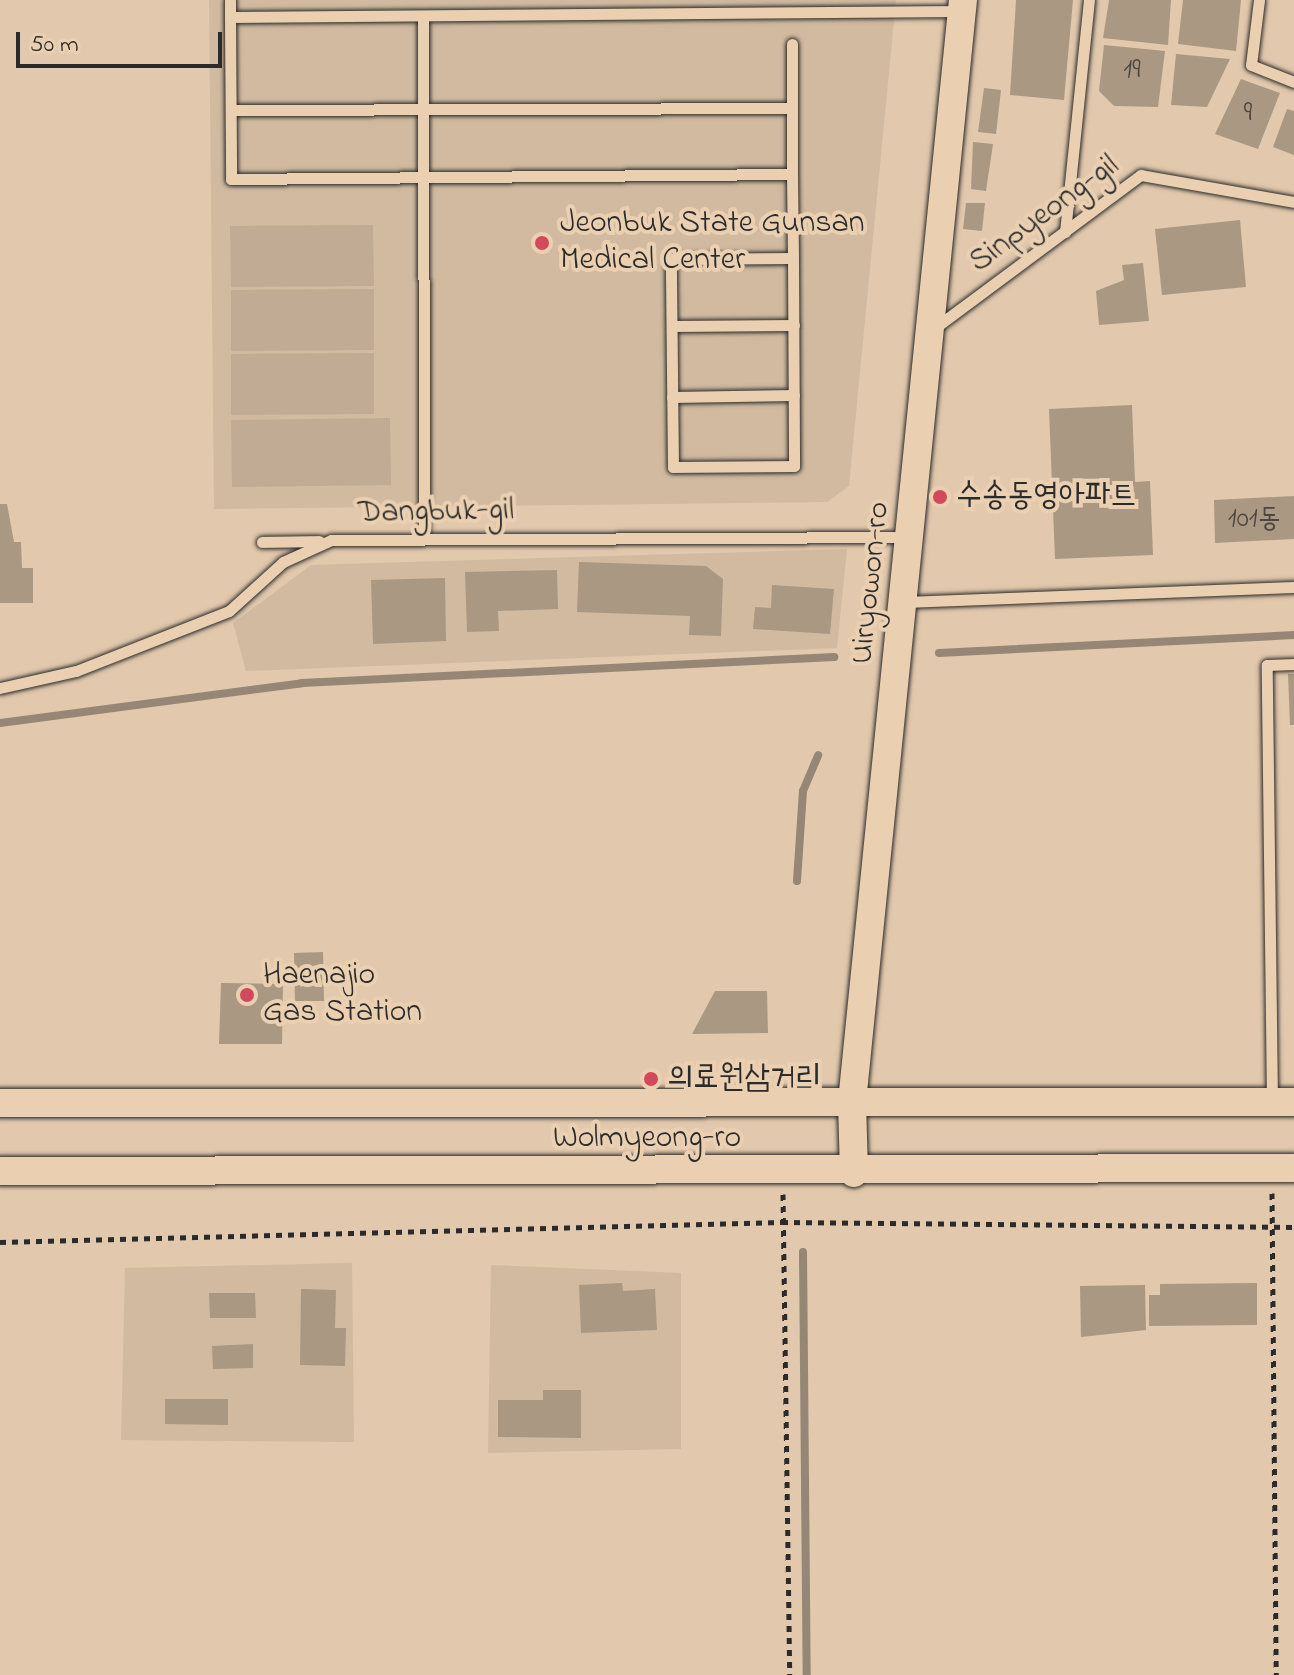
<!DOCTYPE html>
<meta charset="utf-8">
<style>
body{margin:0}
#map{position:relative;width:1294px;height:1675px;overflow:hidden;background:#e2c8ac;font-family:"Indie Flower","Poor Story",sans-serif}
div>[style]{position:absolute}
.built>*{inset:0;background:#d1baa0}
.green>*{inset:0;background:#c1ab94}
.stream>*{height:8px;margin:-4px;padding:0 4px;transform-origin:4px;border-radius:4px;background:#958676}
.building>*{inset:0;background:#aa9883}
.path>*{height:5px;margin-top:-2.5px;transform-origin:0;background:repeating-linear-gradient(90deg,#2b2b2b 0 6px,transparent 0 12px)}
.roads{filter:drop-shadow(0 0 2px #2b2b2b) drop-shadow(0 0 2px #2b2b2b)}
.service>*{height:11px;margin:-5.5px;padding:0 5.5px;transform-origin:5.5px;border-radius:5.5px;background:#eacfb1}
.tertiary>*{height:28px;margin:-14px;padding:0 14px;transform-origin:14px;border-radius:14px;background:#eacfb1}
.dots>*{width:22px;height:22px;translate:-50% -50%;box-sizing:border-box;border:4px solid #eacfb1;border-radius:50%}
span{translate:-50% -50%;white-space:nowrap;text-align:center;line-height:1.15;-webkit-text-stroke:8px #eacfb1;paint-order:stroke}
.number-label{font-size:28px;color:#4b4641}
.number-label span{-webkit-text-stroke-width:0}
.street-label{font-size:32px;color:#2b2b2b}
.poi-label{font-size:32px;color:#2b2b2b}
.left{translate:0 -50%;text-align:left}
.scale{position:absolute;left:16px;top:32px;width:206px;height:36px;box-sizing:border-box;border:4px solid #2b2b2b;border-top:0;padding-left:10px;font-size:24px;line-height:28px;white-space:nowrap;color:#2b2b2b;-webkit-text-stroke:6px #eacfb1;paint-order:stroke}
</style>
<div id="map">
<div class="built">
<div style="clip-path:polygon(209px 0,896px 0,849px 486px,827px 502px,214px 509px)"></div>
<div style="clip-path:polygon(847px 549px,837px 648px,246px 671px,233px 623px,311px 565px)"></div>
<div style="clip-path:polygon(352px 1263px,354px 1442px,121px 1440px,125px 1268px)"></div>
<div style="clip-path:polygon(491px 1265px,681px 1273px,681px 1449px,488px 1453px)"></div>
</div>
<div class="green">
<div style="clip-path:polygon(373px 225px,374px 286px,231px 287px,230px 226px)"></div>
<div style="clip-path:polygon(374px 289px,374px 350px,231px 351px,231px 290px)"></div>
<div style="clip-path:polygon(374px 353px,374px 414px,231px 415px,231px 354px)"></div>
<div style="clip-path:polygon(390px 418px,391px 485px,232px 487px,231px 420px)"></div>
</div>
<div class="stream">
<div style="left:939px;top:653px;width:355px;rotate:-2.9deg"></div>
<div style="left:0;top:723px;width:305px;rotate:-7.5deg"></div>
<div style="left:302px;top:683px;width:533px;rotate:-2.8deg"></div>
<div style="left:797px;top:881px;width:90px;rotate:-86.2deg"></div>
<div style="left:803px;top:791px;width:39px;rotate:-67deg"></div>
<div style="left:803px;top:1252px;width:423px;rotate:89.5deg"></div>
</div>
<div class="building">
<div style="clip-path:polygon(1016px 0,1073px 0,1064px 100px,1010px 95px)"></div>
<div style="clip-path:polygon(1109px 0,1171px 0,1168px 45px,1103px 38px)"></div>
<div style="clip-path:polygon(1183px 0,1241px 0,1236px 51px,1178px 44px)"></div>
<div style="clip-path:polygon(1104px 45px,1165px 51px,1158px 107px,1114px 106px,1099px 91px)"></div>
<div style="clip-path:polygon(1176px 54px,1230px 59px,1207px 107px,1171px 105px)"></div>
<div style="clip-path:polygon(1241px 79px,1280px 93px,1258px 149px,1215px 134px)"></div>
<div style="clip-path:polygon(984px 88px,1001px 90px,996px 134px,978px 132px)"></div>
<div style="clip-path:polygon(1287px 109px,1294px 111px,1294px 155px,1273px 147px)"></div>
<div style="clip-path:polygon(973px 142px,993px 144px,986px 191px,971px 189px)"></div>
<div style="clip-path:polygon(966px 203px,985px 203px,982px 231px,963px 229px)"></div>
<div style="clip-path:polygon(1240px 220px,1246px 287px,1162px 295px,1155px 229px)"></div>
<div style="clip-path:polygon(1143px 263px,1149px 321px,1099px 325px,1096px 291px,1124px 280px,1122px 265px)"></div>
<div style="clip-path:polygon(1132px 405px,1135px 482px,1150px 481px,1153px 555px,1055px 559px,1049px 409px)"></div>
<div style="clip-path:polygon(1294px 496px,1294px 539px,1215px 543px,1214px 500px)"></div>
<div style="clip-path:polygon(0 504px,7px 504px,14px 542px,21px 542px,22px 568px,33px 568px,33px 603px,0 603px)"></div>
<div style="clip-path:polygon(579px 562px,706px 566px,723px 579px,721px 636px,689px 635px,690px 616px,577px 612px)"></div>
<div style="clip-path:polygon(557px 570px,558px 609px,498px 611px,499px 631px,467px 632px,465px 572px)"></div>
<div style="clip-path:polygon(445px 578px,446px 641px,373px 644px,371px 580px)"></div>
<div style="clip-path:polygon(772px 585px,834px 589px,830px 634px,753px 629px,755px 607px,771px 608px)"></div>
<div style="clip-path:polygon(1288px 674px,1294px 674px,1294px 725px,1290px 725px)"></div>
<div style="clip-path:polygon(323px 952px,324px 1001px,295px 1001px,294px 953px)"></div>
<div style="clip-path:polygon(221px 983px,283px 984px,282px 1044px,219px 1044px)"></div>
<div style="clip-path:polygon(715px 991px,767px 991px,768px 1033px,692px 1034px)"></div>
<div style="clip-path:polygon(622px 1283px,623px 1291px,655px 1289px,657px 1330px,581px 1333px,579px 1285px)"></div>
<div style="clip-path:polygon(1257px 1283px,1257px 1325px,1149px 1326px,1149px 1295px,1160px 1295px,1160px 1284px)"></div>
<div style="clip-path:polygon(1145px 1285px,1146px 1330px,1081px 1337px,1080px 1286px)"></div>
<div style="clip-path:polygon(301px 1289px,336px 1290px,335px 1328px,346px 1328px,345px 1366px,300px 1365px)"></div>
<div style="clip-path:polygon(209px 1293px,255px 1293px,256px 1318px,210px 1318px)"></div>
<div style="clip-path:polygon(253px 1344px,253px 1368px,213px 1369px,212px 1346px)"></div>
<div style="clip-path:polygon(543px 1390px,581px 1390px,581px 1438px,498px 1437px,498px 1400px,543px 1400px)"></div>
<div style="clip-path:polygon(165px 1399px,228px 1399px,228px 1425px,165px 1424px)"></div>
</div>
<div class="path">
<div style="left:1272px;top:1193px;width:482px;rotate:89.5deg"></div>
<div style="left:783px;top:1194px;width:481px;rotate:89.2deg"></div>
<div style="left:0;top:1242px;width:782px;rotate:-1.47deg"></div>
<div style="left:782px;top:1222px;width:512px;rotate:0.56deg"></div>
</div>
<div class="roads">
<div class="service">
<div style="left:230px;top:0;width:17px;rotate:90deg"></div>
<div style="left:230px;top:17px;width:732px;rotate:-0.47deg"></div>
<div style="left:1259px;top:0;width:65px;rotate:97deg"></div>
<div style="left:1251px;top:65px;width:46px;rotate:21.6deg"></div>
<div style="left:423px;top:16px;width:522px;rotate:89.89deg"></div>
<div style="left:230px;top:17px;width:162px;rotate:89.6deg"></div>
<div style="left:231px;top:179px;width:561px;rotate:-0.51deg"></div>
<div style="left:792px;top:174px;width:84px;rotate:89.3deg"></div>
<div style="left:793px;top:258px;width:208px;rotate:89.7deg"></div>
<div style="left:794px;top:466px;width:121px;rotate:179.5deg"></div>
<div style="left:673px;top:467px;width:208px;rotate:-90.6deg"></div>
<div style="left:671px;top:259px;width:122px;rotate:-0.5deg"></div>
<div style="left:792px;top:44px;width:64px;rotate:90deg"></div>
<div style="left:231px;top:110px;width:561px;rotate:-0.2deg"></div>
<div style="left:792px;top:108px;width:66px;rotate:90deg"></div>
<div style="left:1065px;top:232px;width:233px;rotate:-84.1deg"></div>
<div style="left:672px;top:326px;width:122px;rotate:-0.5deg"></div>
<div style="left:932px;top:330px;width:260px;rotate:-36.6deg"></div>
<div style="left:1141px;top:175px;width:155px;rotate:10deg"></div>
<div style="left:672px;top:397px;width:122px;rotate:-0.9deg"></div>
<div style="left:262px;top:542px;width:57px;rotate:-1deg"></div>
<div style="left:904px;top:602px;width:390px;rotate:-2.2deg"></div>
<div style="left:0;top:688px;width:78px;rotate:-12.6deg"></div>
<div style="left:76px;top:671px;width:164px;rotate:-21.4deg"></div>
<div style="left:229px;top:611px;width:73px;rotate:-42.2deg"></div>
<div style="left:283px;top:562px;width:53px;rotate:-24.6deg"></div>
<div style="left:331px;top:540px;width:579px;rotate:-0.3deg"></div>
<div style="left:1272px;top:1102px;width:437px;rotate:-90.7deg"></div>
<div style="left:1267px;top:665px;width:27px;rotate:-2deg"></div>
</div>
<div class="tertiary">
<div style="left:0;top:1103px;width:1294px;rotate:-0.04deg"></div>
<div style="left:0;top:1171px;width:1294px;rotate:-0.13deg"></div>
<div style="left:854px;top:1173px;width:71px;rotate:-91.6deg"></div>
<div style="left:852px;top:1102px;width:1108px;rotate:-84.25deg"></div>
</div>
</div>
<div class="dots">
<div style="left:542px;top:243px;background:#d1495b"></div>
<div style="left:940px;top:497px;background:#d1495b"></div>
<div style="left:247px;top:995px;background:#d1495b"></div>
<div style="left:651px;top:1079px;background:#d1495b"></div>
</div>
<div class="number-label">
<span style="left:1132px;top:71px">19</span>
<span style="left:1248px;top:114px">9</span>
<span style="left:1254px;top:520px">101동</span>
</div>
<div class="street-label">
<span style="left:1045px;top:215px;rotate:-36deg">Sinpyeong-gil</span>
<span style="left:436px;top:513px;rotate:-1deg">Dangbuk-gil</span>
<span style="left:872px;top:583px;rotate:-84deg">Uiryowon-ro</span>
<span style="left:647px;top:1139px">Wolmyeong-ro</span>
</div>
<div class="poi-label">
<span class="left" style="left:560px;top:243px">Jeonbuk State Gunsan<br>Medical Center</span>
<span class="left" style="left:956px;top:497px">수송동영아파트</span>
<span class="left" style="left:263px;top:995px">Haenajio<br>Gas Station</span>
<span class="left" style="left:667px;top:1079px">의료원삼거리</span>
</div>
<div class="scale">50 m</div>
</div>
